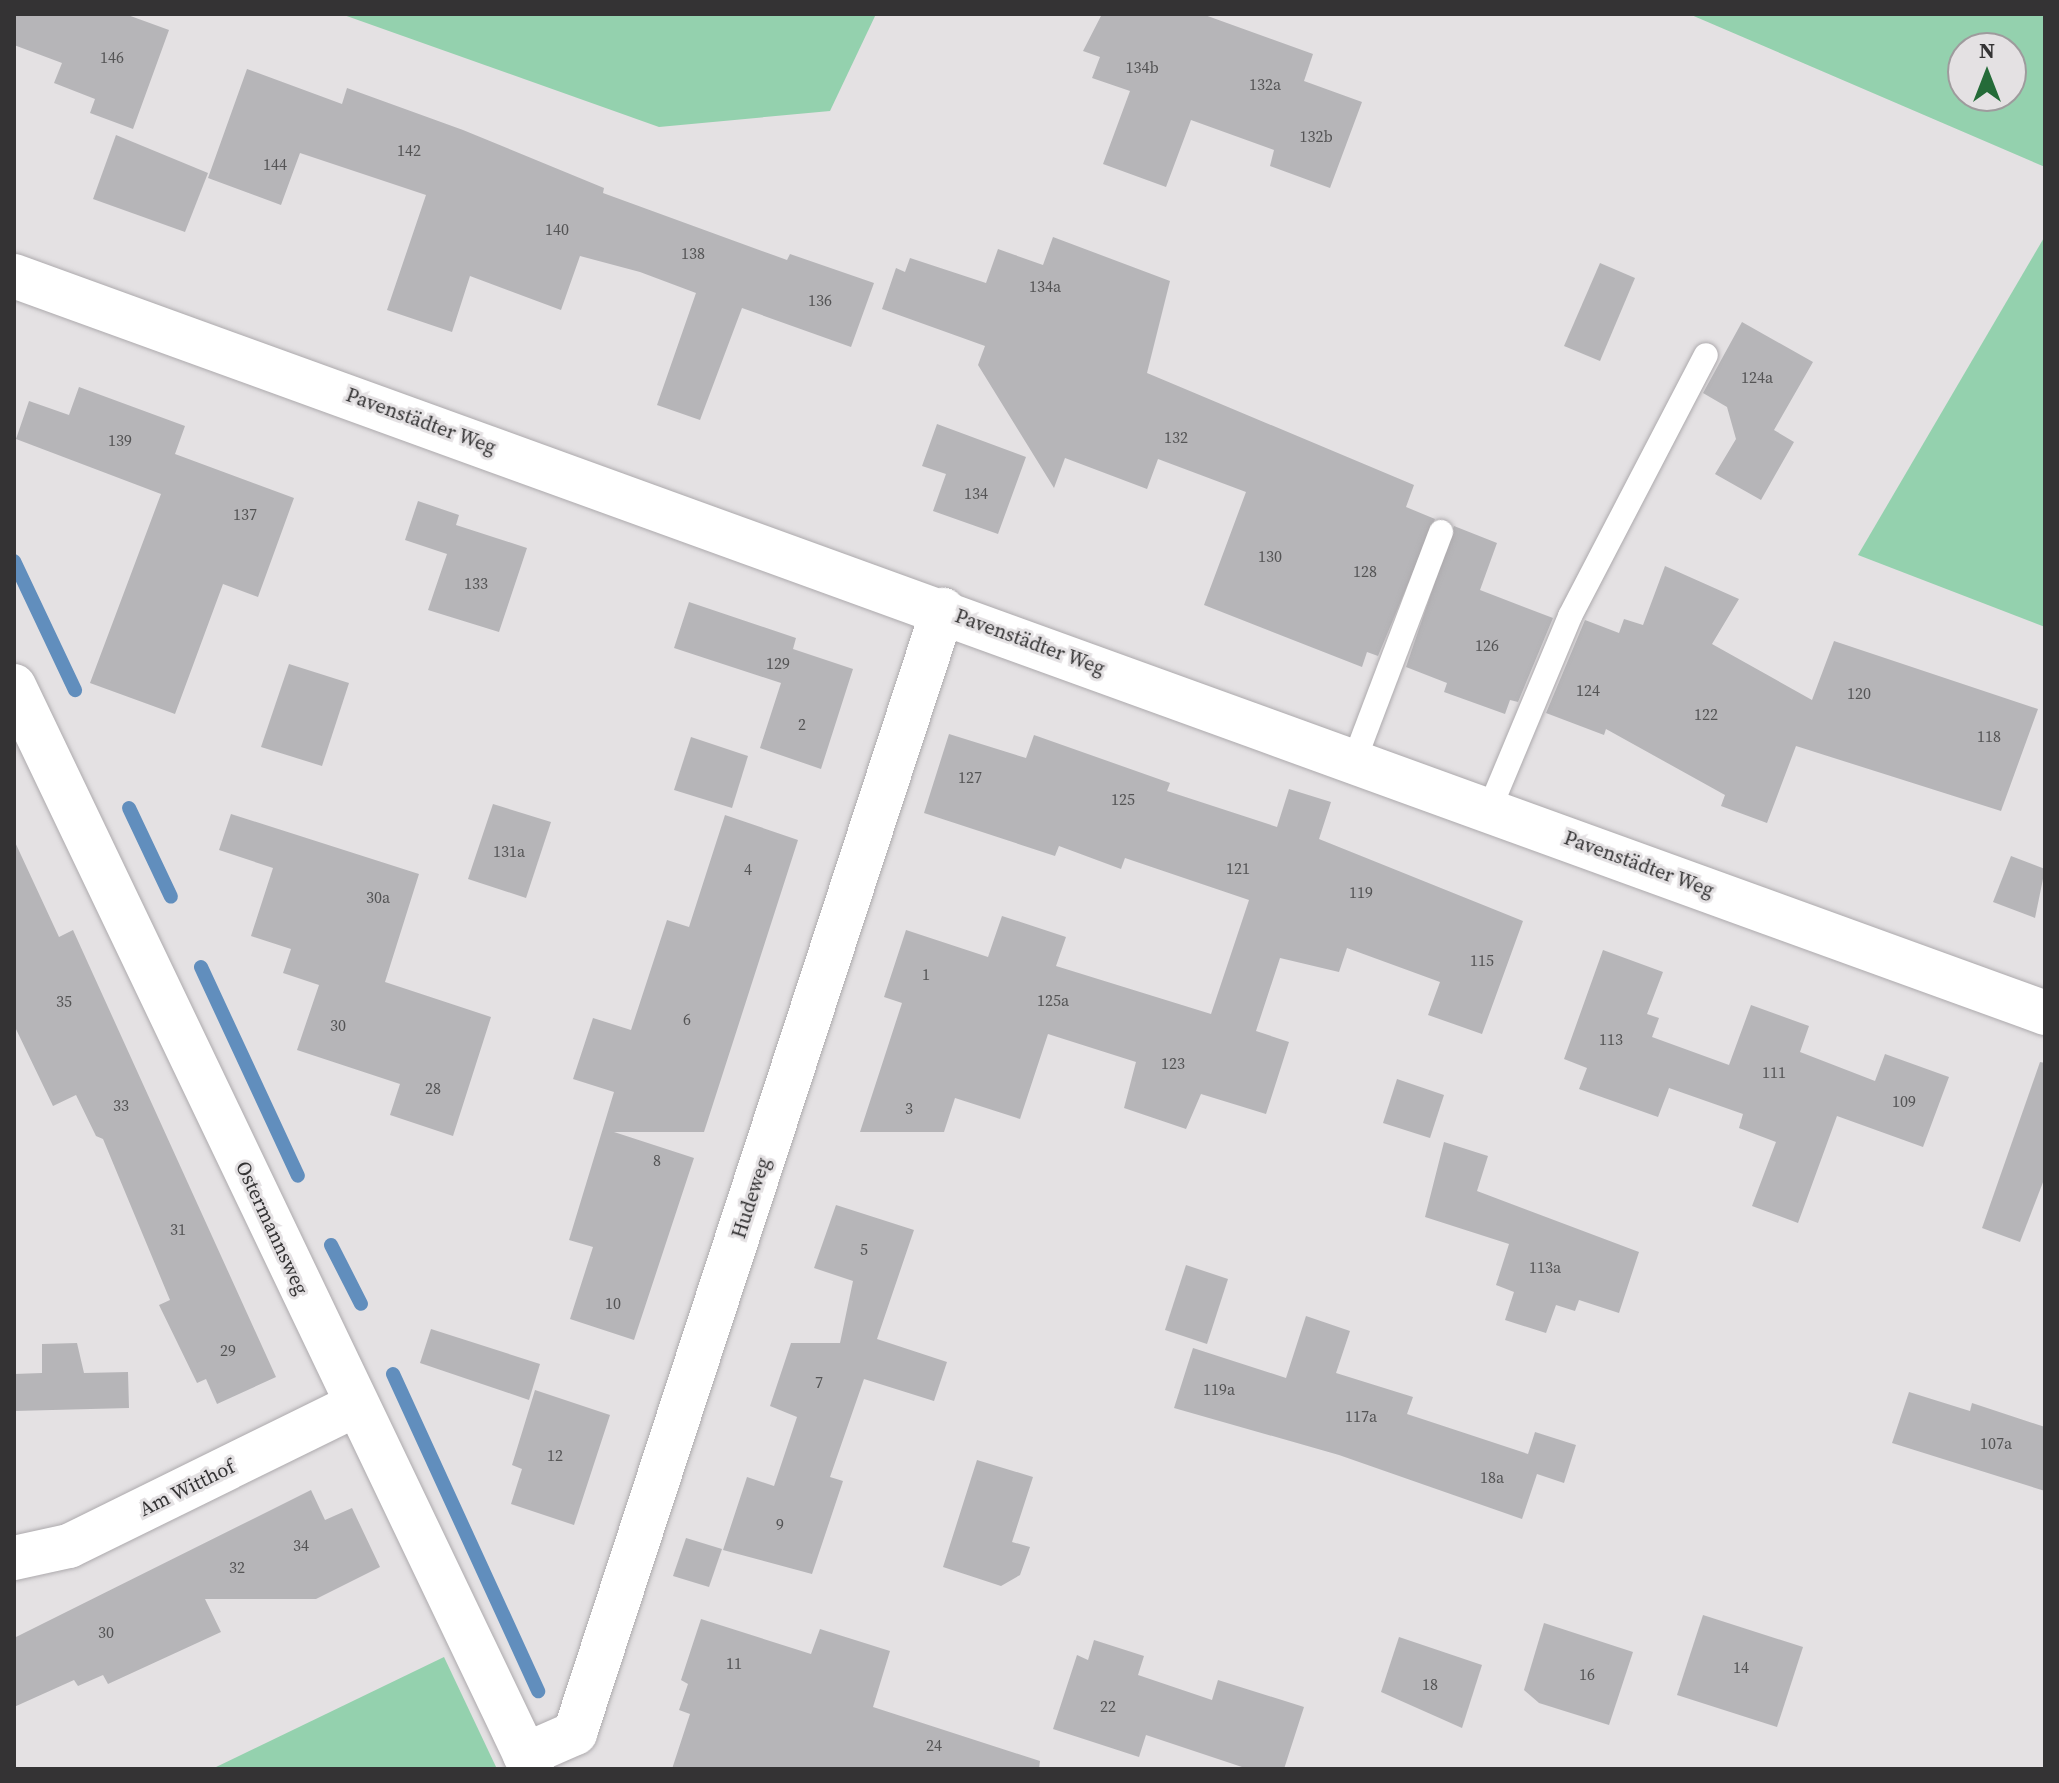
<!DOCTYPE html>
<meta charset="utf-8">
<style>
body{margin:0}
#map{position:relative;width:2059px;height:1783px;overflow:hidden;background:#e4e1e3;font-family:"Source Serif 4",serif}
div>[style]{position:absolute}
.green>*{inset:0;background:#94d1ae}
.stream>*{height:14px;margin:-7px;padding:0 7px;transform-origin:7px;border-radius:7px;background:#618ebd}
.building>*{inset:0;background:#b6b5b8}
.roads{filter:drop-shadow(0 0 2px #adaaad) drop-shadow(0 0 2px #adaaad)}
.service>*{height:24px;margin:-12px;padding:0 12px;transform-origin:12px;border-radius:12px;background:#fff}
.minor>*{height:44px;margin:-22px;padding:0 22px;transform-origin:22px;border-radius:22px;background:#fff}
span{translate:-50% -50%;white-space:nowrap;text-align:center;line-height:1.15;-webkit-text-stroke:6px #e4e1e3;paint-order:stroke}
.number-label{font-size:16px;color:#545455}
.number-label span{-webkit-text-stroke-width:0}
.street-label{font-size:20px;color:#343334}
.frame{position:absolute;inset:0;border:16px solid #343334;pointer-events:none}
.north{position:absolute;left:1947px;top:32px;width:80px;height:80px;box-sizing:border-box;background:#e4e1e3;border:2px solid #9e9b9d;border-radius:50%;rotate:0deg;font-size:22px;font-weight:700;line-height:32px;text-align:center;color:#343334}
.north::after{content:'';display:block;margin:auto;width:28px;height:36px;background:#246b38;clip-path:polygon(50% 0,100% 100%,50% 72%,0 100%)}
</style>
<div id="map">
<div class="green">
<div style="clip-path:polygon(341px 14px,876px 14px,830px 111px,659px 127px)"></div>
<div style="clip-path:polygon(evenodd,1689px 14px,2045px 14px,2045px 167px,1689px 14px,1963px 48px,2011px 48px,2011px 96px,1963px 96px,1963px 48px)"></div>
<div style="clip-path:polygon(2045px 236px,2045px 627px,1858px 555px)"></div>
<div style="clip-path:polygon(444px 1657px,497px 1769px,212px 1769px)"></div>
</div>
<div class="stream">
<div style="left:14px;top:561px;width:143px;rotate:64.7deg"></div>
<div style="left:129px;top:808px;width:98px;rotate:64.7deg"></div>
<div style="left:201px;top:967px;width:230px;rotate:65.1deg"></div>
<div style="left:331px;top:1245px;width:66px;rotate:63deg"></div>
<div style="left:393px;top:1374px;width:349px;rotate:65.4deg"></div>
</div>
<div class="building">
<div style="clip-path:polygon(14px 14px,125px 14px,169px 30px,133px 129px,90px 113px,95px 99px,54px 83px,62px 63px,14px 45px)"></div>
<div style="clip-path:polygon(1102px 14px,1202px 14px,1313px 54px,1304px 81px,1362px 102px,1330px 188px,1270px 166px,1274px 150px,1191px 120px,1166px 187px,1103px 164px,1130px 91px,1092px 78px,1100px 57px,1083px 51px)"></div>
<div style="clip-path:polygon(247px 69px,342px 104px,347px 88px,463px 130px,604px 188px,603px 193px,787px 260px,790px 254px,874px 283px,851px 347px,742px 308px,700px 420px,657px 405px,696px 293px,640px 272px,580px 256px,561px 310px,470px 276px,452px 332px,387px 310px,426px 195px,300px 153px,281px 205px,208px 178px)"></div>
<div style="clip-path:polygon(116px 135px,208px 173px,185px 232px,93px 199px)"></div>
<div style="clip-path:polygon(1053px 237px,1170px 281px,1147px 373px,1414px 485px,1406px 507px,1435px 519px,1378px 656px,1367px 652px,1362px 667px,1204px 605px,1246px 492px,1158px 459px,1147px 489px,1065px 458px,1054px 488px,978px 365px,985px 346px,882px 309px,896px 268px,905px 272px,910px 258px,986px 283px,998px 249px,1043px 265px)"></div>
<div style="clip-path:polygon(1600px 263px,1635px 278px,1600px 361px,1564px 346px)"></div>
<div style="clip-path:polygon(1742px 322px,1813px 362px,1774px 430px,1794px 442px,1761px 500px,1715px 474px,1736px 439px,1727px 407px,1703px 393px)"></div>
<div style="clip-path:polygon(79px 387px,185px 426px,175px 454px,294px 498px,258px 597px,223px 584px,175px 714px,90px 683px,161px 494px,16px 439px,29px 401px,69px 415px)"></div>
<div style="clip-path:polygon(937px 424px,1026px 457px,998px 534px,933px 511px,946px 474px,922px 466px)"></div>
<div style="clip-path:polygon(418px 501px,459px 515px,456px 525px,527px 548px,499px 632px,428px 610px,447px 554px,405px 540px)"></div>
<div style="clip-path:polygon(1454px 526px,1497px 543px,1480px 590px,1553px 618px,1518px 702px,1510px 700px,1505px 714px,1444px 692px,1447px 683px,1406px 667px)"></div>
<div style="clip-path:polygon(1665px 566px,1739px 599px,1712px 644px,1812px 700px,1834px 641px,2038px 709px,2001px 811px,1796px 746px,1767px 823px,1721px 806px,1725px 795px,1606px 729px,1604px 735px,1546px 713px,1585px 620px,1619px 633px,1624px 619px,1643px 625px)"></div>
<div style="clip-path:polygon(689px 602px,796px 638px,793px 649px,853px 669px,821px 769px,760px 748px,781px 683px,674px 648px)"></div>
<div style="clip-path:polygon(289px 664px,349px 683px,322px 766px,261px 747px)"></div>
<div style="clip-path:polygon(949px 734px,1026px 758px,1034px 735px,1170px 783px,1167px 791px,1277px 827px,1289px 789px,1331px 802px,1319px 839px,1523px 921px,1482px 1034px,1428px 1015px,1440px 982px,1347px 948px,1339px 972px,1280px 958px,1256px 1031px,1289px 1042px,1266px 1114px,1201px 1094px,1186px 1129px,1124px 1108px,1136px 1062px,1048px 1034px,1020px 1119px,955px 1098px,944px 1132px,860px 1132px,902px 1003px,884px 997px,906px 930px,988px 957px,1002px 916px,1066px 937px,1056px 966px,1211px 1014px,1249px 900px,1125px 858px,1121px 869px,1059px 846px,1055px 856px,924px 813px)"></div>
<div style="clip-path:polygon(691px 737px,748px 756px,732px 808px,674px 790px)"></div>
<div style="clip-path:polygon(493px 804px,551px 822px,526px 898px,468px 879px)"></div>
<div style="clip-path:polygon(231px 814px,419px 874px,385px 982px,491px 1017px,453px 1136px,390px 1115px,400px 1084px,297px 1050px,319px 985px,283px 973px,291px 949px,251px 936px,273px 868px,219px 850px)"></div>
<div style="clip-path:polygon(725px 815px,798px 840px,704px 1132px,614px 1132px,694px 1158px,634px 1340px,570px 1319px,593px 1247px,569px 1240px,614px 1092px,573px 1079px,593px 1018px,631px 1030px,667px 920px,689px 927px)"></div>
<div style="clip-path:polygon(14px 840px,59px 937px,73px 930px,276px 1377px,217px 1404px,206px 1379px,197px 1383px,159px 1305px,170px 1300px,103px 1139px,96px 1136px,76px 1095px,53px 1106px,14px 1025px)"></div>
<div style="clip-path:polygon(2011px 856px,2045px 869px,2035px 918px,1993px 902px)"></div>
<div style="clip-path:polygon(1603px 950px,1663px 972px,1647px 1014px,1659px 1018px,1652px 1037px,1729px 1065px,1751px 1005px,1809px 1026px,1800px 1052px,1875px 1081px,1885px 1054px,1949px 1077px,1923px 1147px,1837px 1116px,1798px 1223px,1752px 1206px,1776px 1142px,1739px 1128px,1743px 1114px,1669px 1088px,1658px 1117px,1579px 1089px,1587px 1068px,1564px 1059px)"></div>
<div style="clip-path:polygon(2040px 1062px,2045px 1063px,2045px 1177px,2020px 1242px,1982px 1228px)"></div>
<div style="clip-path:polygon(1397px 1079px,1444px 1095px,1430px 1138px,1383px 1123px)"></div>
<div style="clip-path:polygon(1444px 1142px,1488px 1156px,1477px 1191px,1639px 1252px,1619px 1313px,1579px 1300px,1575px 1311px,1556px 1305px,1546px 1333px,1505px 1320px,1514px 1292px,1496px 1285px,1509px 1244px,1425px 1217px)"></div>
<div style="clip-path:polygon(836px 1205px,914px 1230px,877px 1339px,947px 1362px,934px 1401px,864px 1379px,830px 1477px,843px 1481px,812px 1574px,723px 1550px,747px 1477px,774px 1486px,797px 1417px,770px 1406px,791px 1343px,840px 1343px,853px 1281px,814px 1268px)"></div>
<div style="clip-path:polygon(1186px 1265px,1228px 1279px,1207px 1344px,1165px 1330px)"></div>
<div style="clip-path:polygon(1306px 1316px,1350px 1331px,1336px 1373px,1413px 1397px,1407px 1414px,1528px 1454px,1535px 1432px,1576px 1445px,1564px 1483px,1537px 1474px,1522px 1519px,1339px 1455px,1174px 1408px,1193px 1348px,1286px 1378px)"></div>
<div style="clip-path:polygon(431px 1329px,540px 1364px,529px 1400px,420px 1363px)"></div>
<div style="clip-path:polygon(77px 1343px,84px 1373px,128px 1372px,129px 1408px,14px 1411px,14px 1374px,42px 1373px,42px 1344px)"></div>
<div style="clip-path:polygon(535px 1390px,610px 1415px,574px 1525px,511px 1504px,522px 1469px,512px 1465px)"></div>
<div style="clip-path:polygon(1909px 1392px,1970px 1411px,1972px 1403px,2045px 1427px,2045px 1491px,1892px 1443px)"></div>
<div style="clip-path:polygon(977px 1460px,1033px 1477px,1012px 1542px,1030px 1547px,1020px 1575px,1001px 1586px,943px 1567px)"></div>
<div style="clip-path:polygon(311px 1490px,325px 1520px,352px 1508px,380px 1567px,316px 1599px,205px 1599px,221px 1632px,108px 1684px,103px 1675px,78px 1686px,74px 1680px,14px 1707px,14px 1638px)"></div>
<div style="clip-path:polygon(686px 1538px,722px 1549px,709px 1587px,673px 1576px)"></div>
<div style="clip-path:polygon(1703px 1615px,1803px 1647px,1777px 1727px,1677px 1695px)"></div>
<div style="clip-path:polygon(701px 1619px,811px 1654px,820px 1629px,890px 1651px,873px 1707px,1040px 1761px,1039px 1769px,672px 1769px,690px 1714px,679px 1710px,688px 1684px,681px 1680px)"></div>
<div style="clip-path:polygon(1544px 1623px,1633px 1652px,1609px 1725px,1539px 1703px,1524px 1690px)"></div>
<div style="clip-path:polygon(1399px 1637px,1482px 1665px,1462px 1728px,1381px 1692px)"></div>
<div style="clip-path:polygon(1094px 1640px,1144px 1656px,1138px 1675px,1212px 1700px,1218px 1680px,1304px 1707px,1284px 1769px,1248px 1769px,1146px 1735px,1139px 1757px,1053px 1729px,1077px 1655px,1088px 1660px)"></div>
</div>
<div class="roads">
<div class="service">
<div style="left:1354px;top:761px;width:245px;rotate:-69.2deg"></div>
<div style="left:1489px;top:810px;width:210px;rotate:-67.3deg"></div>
<div style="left:1570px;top:616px;width:294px;rotate:-62.5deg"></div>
</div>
<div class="minor">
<div style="left:14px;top:276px;width:2161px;rotate:19.94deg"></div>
<div style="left:14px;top:686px;width:1201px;rotate:64.44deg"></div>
<div style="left:14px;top:1558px;width:56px;rotate:-12.3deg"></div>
<div style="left:69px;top:1546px;width:320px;rotate:-26.2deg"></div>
<div style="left:525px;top:1755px;width:55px;rotate:-23.7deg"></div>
<div style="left:575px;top:1733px;width:1182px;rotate:-71.86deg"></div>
</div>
</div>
<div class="number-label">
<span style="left:112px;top:57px">146</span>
<span style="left:1142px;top:67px">134b</span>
<span style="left:1265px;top:84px">132a</span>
<span style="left:1316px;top:136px">132b</span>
<span style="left:409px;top:150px">142</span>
<span style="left:275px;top:164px">144</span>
<span style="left:557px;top:229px">140</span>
<span style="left:693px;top:253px">138</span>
<span style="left:1045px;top:286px">134a</span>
<span style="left:820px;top:300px">136</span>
<span style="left:1757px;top:377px">124a</span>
<span style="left:1176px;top:437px">132</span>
<span style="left:120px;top:440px">139</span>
<span style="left:976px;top:493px">134</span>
<span style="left:245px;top:514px">137</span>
<span style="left:1270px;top:556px">130</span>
<span style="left:1365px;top:571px">128</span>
<span style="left:476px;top:583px">133</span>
<span style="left:1487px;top:645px">126</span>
<span style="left:778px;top:663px">129</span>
<span style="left:1588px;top:690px">124</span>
<span style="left:1859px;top:693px">120</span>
<span style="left:1706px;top:714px">122</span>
<span style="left:802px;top:724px">2</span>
<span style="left:1989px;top:736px">118</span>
<span style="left:970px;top:777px">127</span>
<span style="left:1123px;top:799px">125</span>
<span style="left:509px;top:851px">131a</span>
<span style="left:1238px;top:868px">121</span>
<span style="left:748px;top:869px">4</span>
<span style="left:1361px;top:892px">119</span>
<span style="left:378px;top:897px">30a</span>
<span style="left:1482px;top:960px">115</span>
<span style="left:926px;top:974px">1</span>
<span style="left:1053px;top:1000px">125a</span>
<span style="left:64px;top:1001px">35</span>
<span style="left:687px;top:1019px">6</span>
<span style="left:338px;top:1025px">30</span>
<span style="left:1611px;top:1039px">113</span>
<span style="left:1173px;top:1063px">123</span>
<span style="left:1774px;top:1072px">111</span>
<span style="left:433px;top:1088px">28</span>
<span style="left:1904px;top:1101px">109</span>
<span style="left:121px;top:1105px">33</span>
<span style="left:909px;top:1108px">3</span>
<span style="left:657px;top:1160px">8</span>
<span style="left:178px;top:1229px">31</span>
<span style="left:864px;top:1249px">5</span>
<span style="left:1545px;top:1267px">113a</span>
<span style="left:613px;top:1303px">10</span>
<span style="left:228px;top:1350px">29</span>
<span style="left:819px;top:1382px">7</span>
<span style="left:1219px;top:1389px">119a</span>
<span style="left:1361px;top:1416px">117a</span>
<span style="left:1996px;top:1443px">107a</span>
<span style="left:555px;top:1455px">12</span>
<span style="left:1492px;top:1477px">18a</span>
<span style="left:780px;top:1524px">9</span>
<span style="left:301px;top:1545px">34</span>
<span style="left:237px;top:1567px">32</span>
<span style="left:106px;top:1632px">30</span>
<span style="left:734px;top:1663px">11</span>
<span style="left:1741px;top:1667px">14</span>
<span style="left:1587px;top:1674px">16</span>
<span style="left:1430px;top:1684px">18</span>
<span style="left:1108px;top:1706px">22</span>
<span style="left:934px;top:1745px">24</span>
</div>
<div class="street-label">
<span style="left:421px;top:421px;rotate:20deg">Pavenstädter Weg</span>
<span style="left:1030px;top:642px;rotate:20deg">Pavenstädter Weg</span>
<span style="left:1639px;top:864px;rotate:20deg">Pavenstädter Weg</span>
<span style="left:751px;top:1198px;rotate:-72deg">Hudeweg</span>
<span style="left:272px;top:1228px;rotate:65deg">Ostermannsweg</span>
<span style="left:187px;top:1488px;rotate:-26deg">Am Witthof</span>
</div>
<div class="frame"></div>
<div class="north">N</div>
</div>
